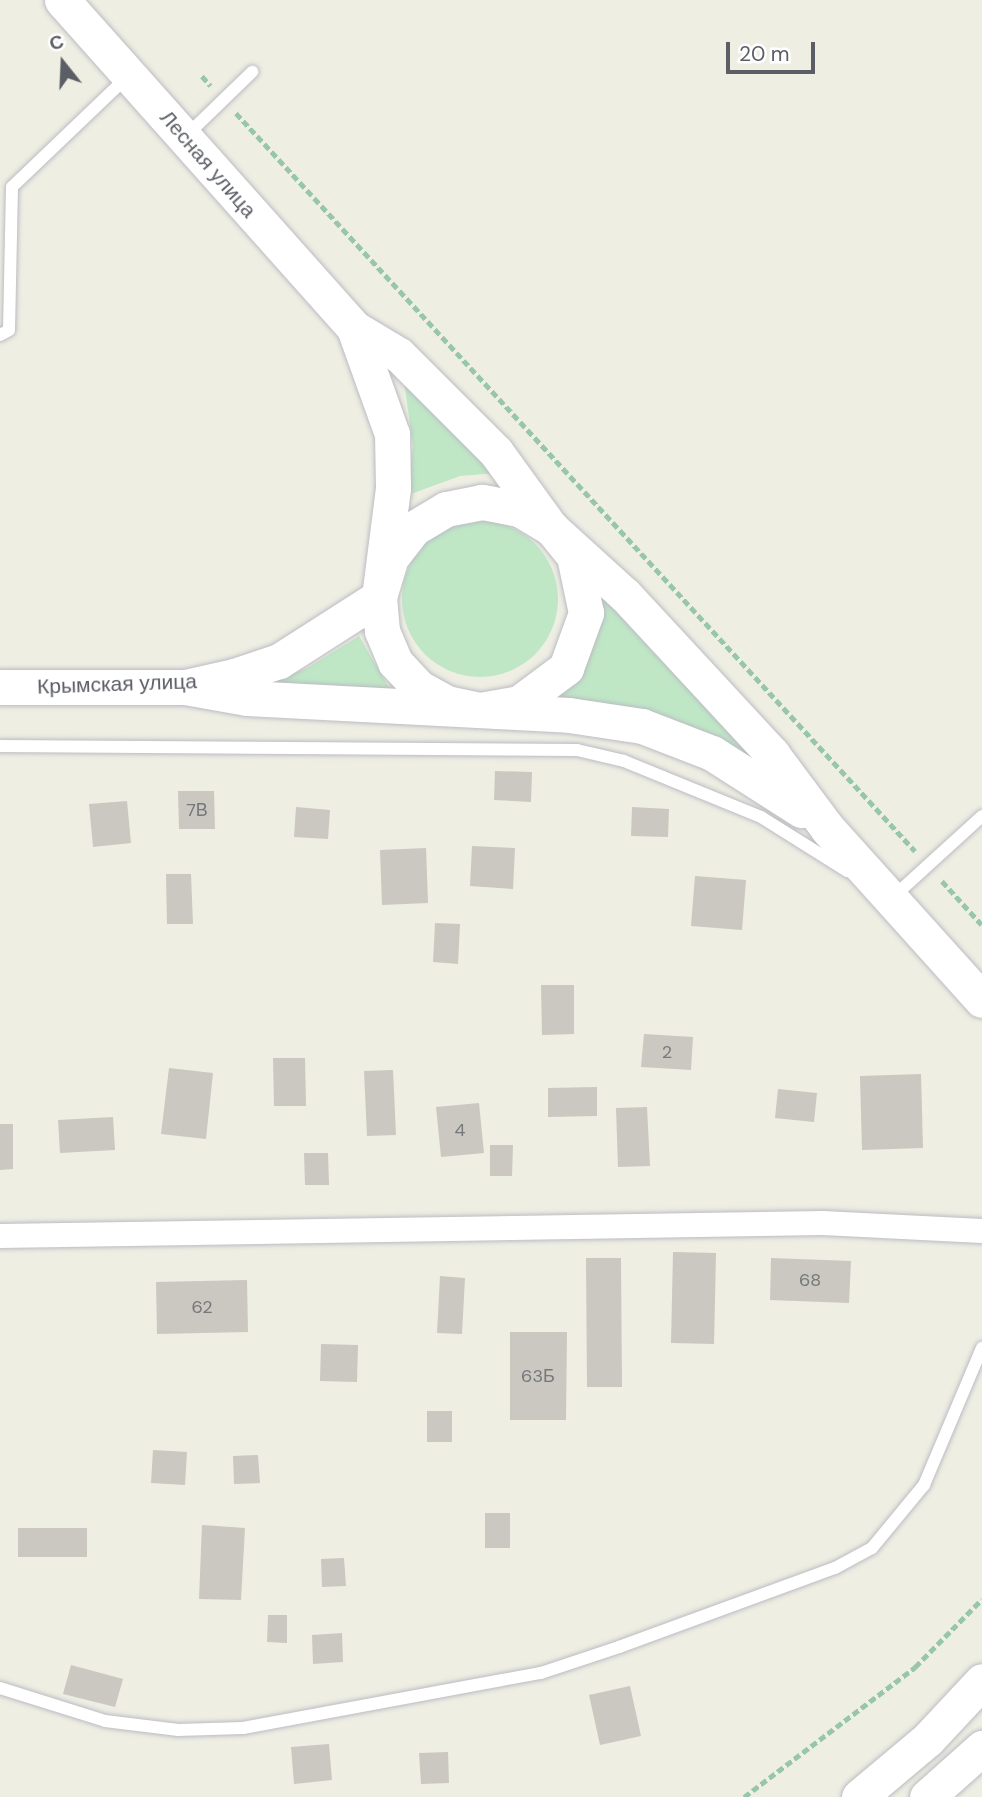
<!DOCTYPE html>
<meta charset="utf-8">
<style>
body{margin:0}
#map{position:relative;width:982px;height:1797px;overflow:hidden;background:#efeee3;font-family:"DM Sans",sans-serif}
div>[style]{position:absolute}
.green>*{inset:0;background:#bfe7c6}
.round{border-radius:50%}
.building>*{inset:0;background:#cac8c1}
.path>*{height:4.5px;margin-top:-2.25px;transform-origin:0;background:repeating-linear-gradient(90deg,#97c6ac 0 7px,transparent 0 10.5px)}
.roads{filter:drop-shadow(0 0 2px #bbbcc3) drop-shadow(0 0 2px #bbbcc3)}
.lane>*{height:12px;margin:-6px;padding:0 6px;transform-origin:6px;border-radius:6px;background:#fff}
.street>*{height:24px;margin:-12px;padding:0 12px;transform-origin:12px;border-radius:12px;background:#fff}
.secondary>*{height:35px;margin:-17.5px;padding:0 17.5px;transform-origin:17.5px;border-radius:17.5px;background:#fff}
span{translate:-50% -50%;white-space:nowrap;text-align:center;line-height:1.15;-webkit-text-stroke:7px #fff;paint-order:stroke}
.number-label{font-size:18px;color:#77787c}
.number-label span{-webkit-text-stroke-width:0}
.street-label{font-size:21px;color:#5b5e65}
.north{position:absolute;left:28px;top:28px;width:70px;height:70px;-webkit-text-stroke:5px #fff;paint-order:stroke;rotate:342deg;font-size:19px;font-weight:700;line-height:28px;text-align:center;color:#5b5e65}
.north::after{content:'';display:block;margin:auto;width:24px;height:32px;background:#5b5e65;clip-path:polygon(50% 0,100% 100%,50% 72%,0 100%)}
.scale{position:absolute;left:726px;top:42px;width:89px;height:32px;box-sizing:border-box;border:4px solid #5b5e65;border-top:0;padding-left:9px;font-size:21px;line-height:24px;white-space:nowrap;color:#5b5e65;-webkit-text-stroke:5px #fff;paint-order:stroke}
</style>
<div id="map">
<div class="green">
<div style="clip-path:polygon(404px 381px,497px 473px,460px 476px,408px 495px,413px 446px)"></div>
<div class="round" style="left:402px;top:521px;width:156px;height:156px"></div>
<div style="clip-path:polygon(603px 596px,773px 772px,556px 699px,586px 662px,599px 631px)"></div>
<div style="clip-path:polygon(359px 636px,391px 691px,264px 686px,309px 667px)"></div>
</div>
<div class="building">
<div style="clip-path:polygon(495px 771px,532px 772px,531px 802px,494px 800px)"></div>
<div style="clip-path:polygon(178px 791px,214px 791px,215px 829px,179px 829px)"></div>
<div style="clip-path:polygon(127px 801px,131px 843px,93px 847px,89px 804px)"></div>
<div style="clip-path:polygon(296px 807px,330px 810px,328px 839px,294px 837px)"></div>
<div style="clip-path:polygon(632px 807px,669px 809px,668px 837px,631px 836px)"></div>
<div style="clip-path:polygon(472px 846px,515px 848px,513px 889px,470px 886px)"></div>
<div style="clip-path:polygon(426px 848px,428px 903px,382px 905px,380px 850px)"></div>
<div style="clip-path:polygon(166px 874px,191px 874px,193px 924px,167px 924px)"></div>
<div style="clip-path:polygon(695px 876px,746px 880px,742px 930px,691px 926px)"></div>
<div style="clip-path:polygon(435px 923px,460px 924px,458px 964px,433px 962px)"></div>
<div style="clip-path:polygon(541px 985px,574px 985px,574px 1034px,542px 1035px)"></div>
<div style="clip-path:polygon(644px 1034px,693px 1037px,691px 1070px,641px 1067px)"></div>
<div style="clip-path:polygon(273px 1058px,305px 1058px,306px 1106px,274px 1106px)"></div>
<div style="clip-path:polygon(169px 1068px,213px 1073px,206px 1139px,161px 1134px)"></div>
<div style="clip-path:polygon(393px 1070px,396px 1135px,367px 1136px,364px 1071px)"></div>
<div style="clip-path:polygon(921px 1074px,923px 1148px,862px 1150px,860px 1076px)"></div>
<div style="clip-path:polygon(597px 1087px,597px 1116px,548px 1117px,548px 1088px)"></div>
<div style="clip-path:polygon(778px 1089px,817px 1093px,814px 1122px,775px 1118px)"></div>
<div style="clip-path:polygon(479px 1103px,484px 1153px,441px 1157px,436px 1107px)"></div>
<div style="clip-path:polygon(647px 1107px,650px 1166px,618px 1167px,616px 1108px)"></div>
<div style="clip-path:polygon(113px 1117px,115px 1150px,60px 1153px,58px 1120px)"></div>
<div style="clip-path:polygon(0 1124px,13px 1124px,13px 1169px,0 1170px)"></div>
<div style="clip-path:polygon(490px 1145px,513px 1145px,512px 1176px,490px 1176px)"></div>
<div style="clip-path:polygon(304px 1153px,328px 1153px,329px 1185px,305px 1185px)"></div>
<div style="clip-path:polygon(673px 1252px,716px 1253px,714px 1344px,671px 1343px)"></div>
<div style="clip-path:polygon(586px 1258px,621px 1258px,622px 1387px,587px 1387px)"></div>
<div style="clip-path:polygon(771px 1258px,851px 1261px,849px 1303px,770px 1300px)"></div>
<div style="clip-path:polygon(440px 1276px,465px 1278px,462px 1334px,437px 1333px)"></div>
<div style="clip-path:polygon(247px 1280px,248px 1332px,157px 1334px,156px 1282px)"></div>
<div style="clip-path:polygon(510px 1332px,567px 1332px,566px 1420px,510px 1420px)"></div>
<div style="clip-path:polygon(321px 1344px,358px 1345px,357px 1382px,320px 1381px)"></div>
<div style="clip-path:polygon(427px 1411px,452px 1411px,452px 1442px,427px 1442px)"></div>
<div style="clip-path:polygon(153px 1450px,187px 1452px,185px 1485px,151px 1483px)"></div>
<div style="clip-path:polygon(258px 1455px,260px 1483px,234px 1484px,233px 1456px)"></div>
<div style="clip-path:polygon(485px 1513px,510px 1513px,510px 1548px,485px 1548px)"></div>
<div style="clip-path:polygon(202px 1525px,245px 1528px,241px 1600px,199px 1599px)"></div>
<div style="clip-path:polygon(18px 1528px,87px 1528px,87px 1557px,18px 1557px)"></div>
<div style="clip-path:polygon(344px 1558px,346px 1586px,322px 1587px,321px 1559px)"></div>
<div style="clip-path:polygon(268px 1615px,287px 1615px,287px 1643px,267px 1642px)"></div>
<div style="clip-path:polygon(342px 1633px,343px 1662px,313px 1664px,312px 1635px)"></div>
<div style="clip-path:polygon(71px 1665px,123px 1679px,115px 1707px,63px 1694px)"></div>
<div style="clip-path:polygon(630px 1686px,641px 1736px,600px 1745px,589px 1695px)"></div>
<div style="clip-path:polygon(329px 1744px,332px 1780px,294px 1784px,291px 1747px)"></div>
<div style="clip-path:polygon(448px 1752px,449px 1783px,421px 1784px,419px 1753px)"></div>
</div>
<div class="path">
<div style="left:202px;top:76px;width:13px;rotate:48deg"></div>
<div style="left:236px;top:113px;width:1003px;rotate:47.38deg"></div>
<div style="left:942px;top:881px;width:59px;rotate:47.7deg"></div>
<div style="left:744px;top:1797px;width:215px;rotate:-37.2deg"></div>
<div style="left:915px;top:1667px;width:95px;rotate:-45.4deg"></div>
</div>
<div class="roads">
<div class="lane">
<div style="left:187px;top:135px;width:91px;rotate:-44.1deg"></div>
<div style="left:0;top:335px;width:10px;rotate:-29deg"></div>
<div style="left:9px;top:330px;width:143px;rotate:-88.8deg"></div>
<div style="left:12px;top:187px;width:159px;rotate:-43.7deg"></div>
<div style="left:0;top:746px;width:577px;rotate:0.4deg"></div>
<div style="left:577px;top:750px;width:48px;rotate:13.2deg"></div>
<div style="left:624px;top:761px;width:148px;rotate:22.2deg"></div>
<div style="left:761px;top:817px;width:102px;rotate:32.1deg"></div>
<div style="left:892px;top:898px;width:122px;rotate:-42.3deg"></div>
<div style="left:0;top:1688px;width:110px;rotate:17.4deg"></div>
<div style="left:105px;top:1721px;width:74px;rotate:7deg"></div>
<div style="left:178px;top:1730px;width:65px;rotate:-1.8deg"></div>
<div style="left:243px;top:1728px;width:303px;rotate:-10.5deg"></div>
<div style="left:541px;top:1673px;width:82px;rotate:-18.4deg"></div>
<div style="left:619px;top:1647px;width:230px;rotate:-20.1deg"></div>
<div style="left:835px;top:1568px;width:42px;rotate:-28.4deg"></div>
<div style="left:872px;top:1548px;width:82px;rotate:-50.5deg"></div>
<div style="left:924px;top:1485px;width:149px;rotate:-67.1deg"></div>
</div>
<div class="street">
<div style="left:0;top:1236px;width:823px;rotate:-0.9deg"></div>
<div style="left:823px;top:1223px;width:159px;rotate:2.9deg"></div>
</div>
<div class="secondary">
<div style="left:62px;top:0;width:439px;rotate:48.3deg"></div>
<div style="left:354px;top:328px;width:52px;rotate:31deg"></div>
<div style="left:399px;top:355px;width:137px;rotate:45deg"></div>
<div style="left:496px;top:452px;width:94px;rotate:54.1deg"></div>
<div style="left:551px;top:528px;width:100px;rotate:42.2deg"></div>
<div style="left:625px;top:595px;width:217px;rotate:47.2deg"></div>
<div style="left:772px;top:754px;width:94px;rotate:53.3deg"></div>
<div style="left:828px;top:829px;width:230px;rotate:48deg"></div>
<div style="left:354px;top:328px;width:113px;rotate:70.3deg"></div>
<div style="left:392px;top:434px;width:54px;rotate:88.9deg"></div>
<div style="left:393px;top:488px;width:110px;rotate:97.3deg"></div>
<div style="left:379px;top:597px;width:34px;rotate:85deg"></div>
<div style="left:382px;top:631px;width:34px;rotate:67deg"></div>
<div style="left:395px;top:662px;width:34px;rotate:47deg"></div>
<div style="left:418px;top:687px;width:33px;rotate:29deg"></div>
<div style="left:447px;top:703px;width:34px;rotate:12deg"></div>
<div style="left:480px;top:710px;width:40px;rotate:-10deg"></div>
<div style="left:519px;top:703px;width:59px;rotate:-36.7deg"></div>
<div style="left:566px;top:668px;width:59px;rotate:-70deg"></div>
<div style="left:586px;top:613px;width:58px;rotate:-101.9deg"></div>
<div style="left:574px;top:556px;width:36px;rotate:-129deg"></div>
<div style="left:551px;top:528px;width:37px;rotate:-149deg"></div>
<div style="left:519px;top:509px;width:38px;rotate:-169deg"></div>
<div style="left:482px;top:502px;width:37px;rotate:169deg"></div>
<div style="left:446px;top:509px;width:37px;rotate:149deg"></div>
<div style="left:414px;top:528px;width:37px;rotate:128deg"></div>
<div style="left:391px;top:557px;width:42px;rotate:106.7deg"></div>
<div style="left:0;top:687px;width:185px"></div>
<div style="left:185px;top:687px;width:50px;rotate:-12.7deg"></div>
<div style="left:234px;top:676px;width:47px;rotate:-18.4deg"></div>
<div style="left:279px;top:661px;width:119px;rotate:-32.6deg"></div>
<div style="left:185px;top:687px;width:63px;rotate:10.1deg"></div>
<div style="left:247px;top:698px;width:322px;rotate:3deg"></div>
<div style="left:569px;top:715px;width:74px;rotate:8.6deg"></div>
<div style="left:642px;top:726px;width:75px;rotate:21.1deg"></div>
<div style="left:712px;top:753px;width:106px;rotate:32.6deg"></div>
<div style="left:859px;top:1797px;width:90px;rotate:-40deg"></div>
<div style="left:928px;top:1739px;width:79px;rotate:-47deg"></div>
<div style="left:927px;top:1797px;width:74px;rotate:-41.7deg"></div>
</div>
</div>
<div class="number-label">
<span style="left:197px;top:810px">7В</span>
<span style="left:667px;top:1052px">2</span>
<span style="left:460px;top:1130px">4</span>
<span style="left:810px;top:1280px">68</span>
<span style="left:202px;top:1307px">62</span>
<span style="left:538px;top:1376px">63Б</span>
</div>
<div class="street-label">
<span style="left:208px;top:164px;rotate:49deg">Лесная улица</span>
<span style="left:117px;top:684px;rotate:-2deg">Крымская улица</span>
</div>
<div class="north">С</div>
<div class="scale">20 m</div>
</div>
